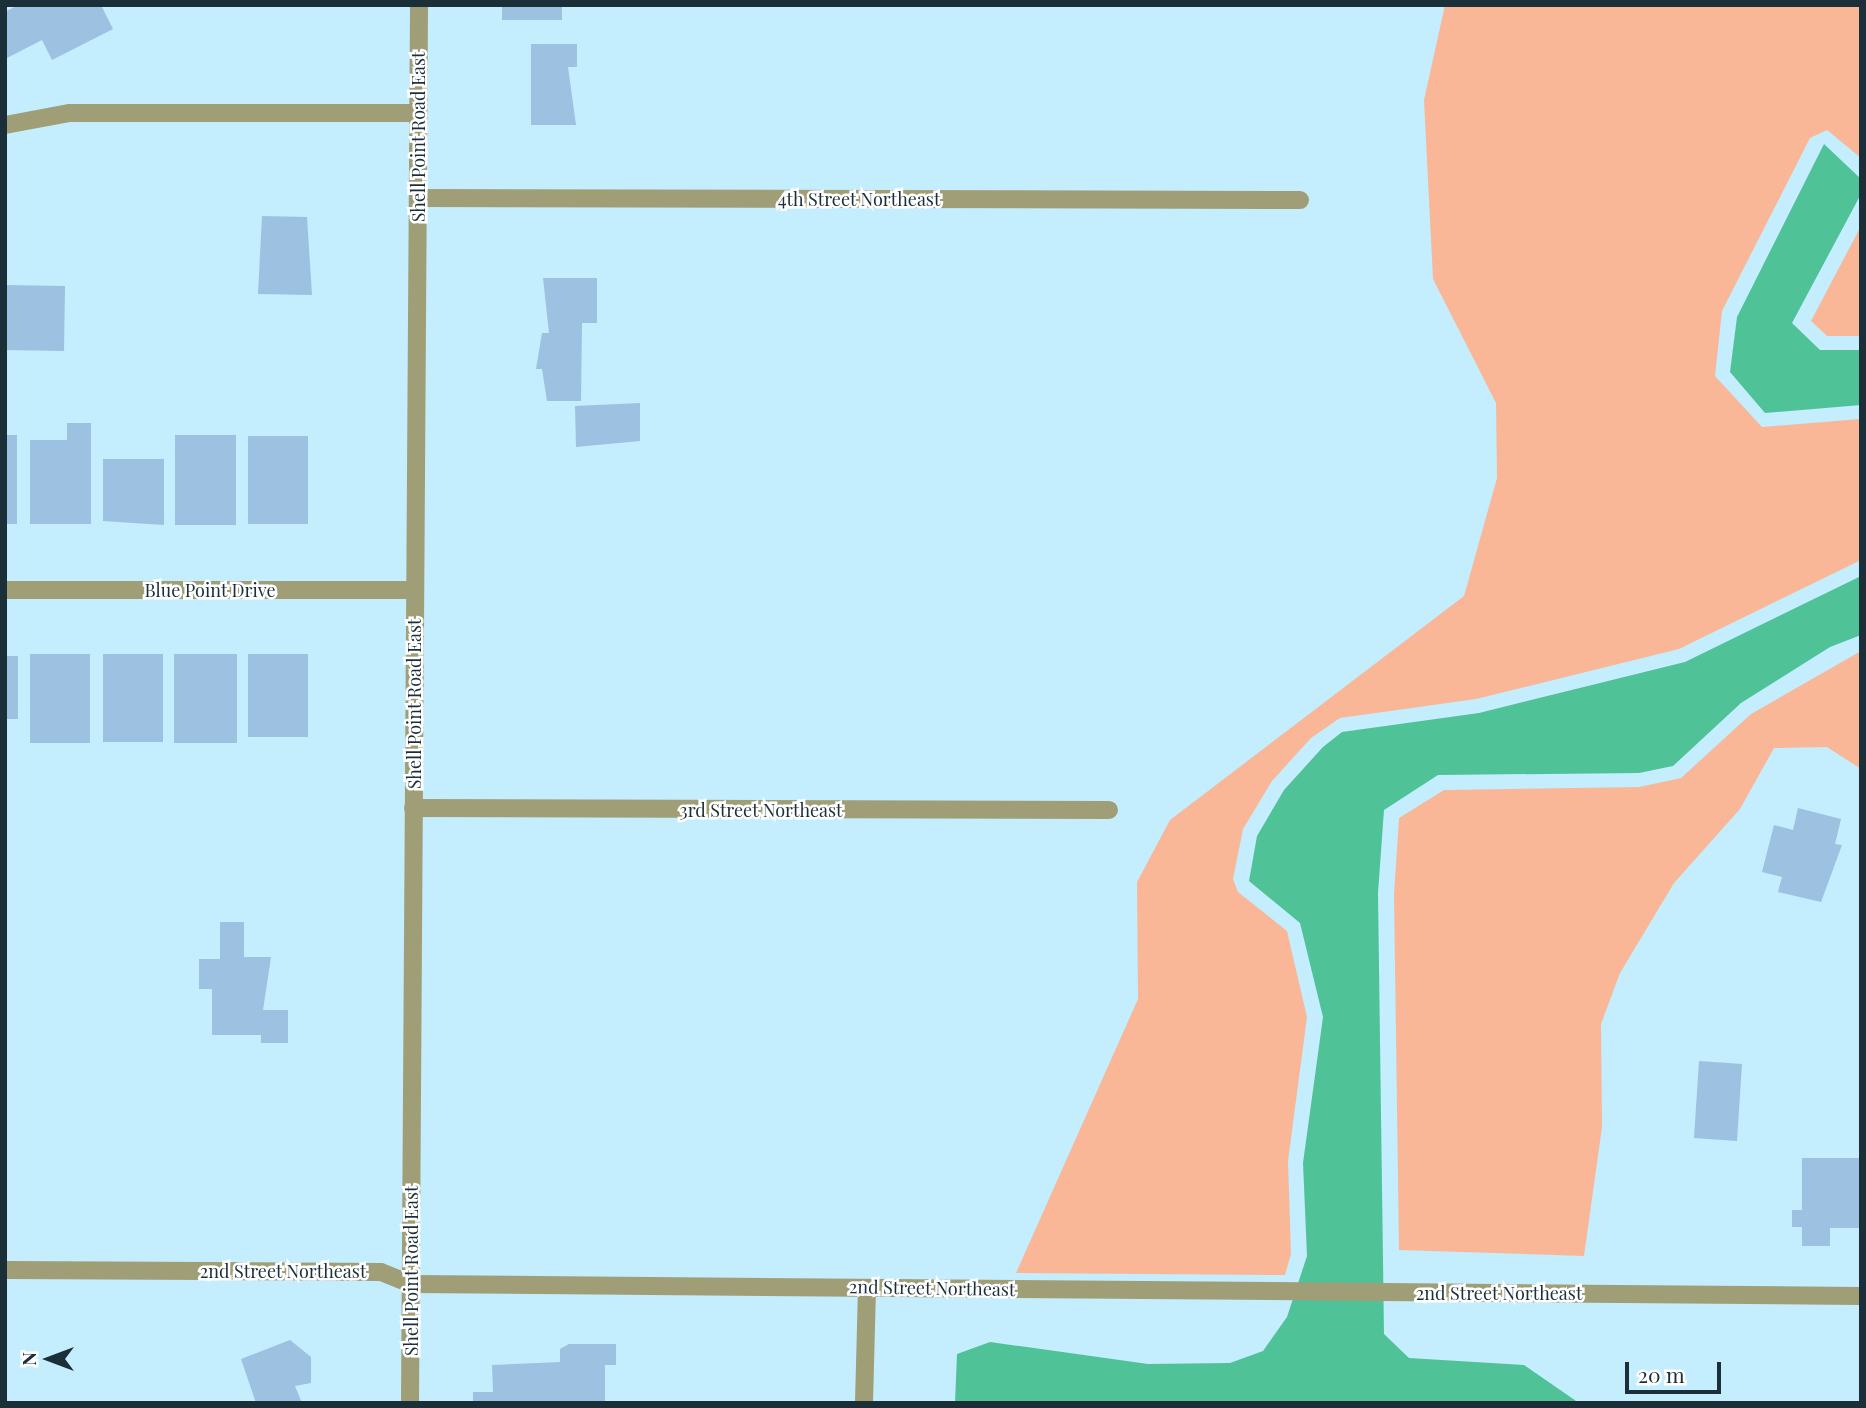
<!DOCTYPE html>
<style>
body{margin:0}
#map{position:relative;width:1866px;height:1408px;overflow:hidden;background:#c4edfe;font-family:"Playfair Display",serif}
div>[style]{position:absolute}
.green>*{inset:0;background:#f9b798}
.water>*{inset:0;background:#4fc298}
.building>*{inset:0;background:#9cc1e1}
.minor>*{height:18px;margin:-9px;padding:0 9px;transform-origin:9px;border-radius:9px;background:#a09e76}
span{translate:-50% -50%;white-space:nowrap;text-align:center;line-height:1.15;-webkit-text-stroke:5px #fff;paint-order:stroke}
.street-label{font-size:18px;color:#1a2f37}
.frame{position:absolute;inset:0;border:7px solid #1a2f37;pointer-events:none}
.north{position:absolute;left:14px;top:1324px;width:70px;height:70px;-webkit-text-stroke:5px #fff;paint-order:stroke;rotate:270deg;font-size:19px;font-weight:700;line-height:28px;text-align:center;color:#1a2f37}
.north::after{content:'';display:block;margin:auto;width:24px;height:32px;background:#1a2f37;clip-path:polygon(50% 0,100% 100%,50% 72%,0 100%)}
.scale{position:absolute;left:1625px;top:1362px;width:96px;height:32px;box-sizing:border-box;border:4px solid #1a2f37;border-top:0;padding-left:9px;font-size:21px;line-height:24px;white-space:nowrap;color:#1a2f37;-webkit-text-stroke:5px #fff;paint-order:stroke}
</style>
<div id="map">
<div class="green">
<div style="clip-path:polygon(1445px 5px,1861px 5px,1861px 158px,1827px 130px,1810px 138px,1722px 311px,1715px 376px,1762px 427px,1860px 419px,1861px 560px,1679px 649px,1476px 699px,1340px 718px,1311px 738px,1272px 781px,1243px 829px,1233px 879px,1238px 892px,1287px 931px,1307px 1017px,1288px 1161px,1291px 1254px,1285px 1275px,1016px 1273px,1138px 999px,1137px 882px,1170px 820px,1464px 596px,1497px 478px,1496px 403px,1433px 279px,1424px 100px)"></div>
<div style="clip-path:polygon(1861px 226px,1861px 336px,1827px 336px,1811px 321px)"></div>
<div style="clip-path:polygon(1861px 651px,1861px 769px,1827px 747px,1774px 748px,1740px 809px,1674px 883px,1620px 973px,1601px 1024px,1602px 1127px,1584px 1256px,1399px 1250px,1394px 894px,1399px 818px,1444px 790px,1639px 787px,1681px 778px,1751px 714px)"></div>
</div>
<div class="water">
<div style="clip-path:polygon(1824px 144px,1861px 179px,1861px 194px,1792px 323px,1820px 350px,1861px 350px,1861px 405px,1765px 413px,1730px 372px,1737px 317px)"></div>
<div style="clip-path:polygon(1861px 576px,1861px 635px,1830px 647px,1741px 703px,1673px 766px,1639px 773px,1438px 775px,1384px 810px,1378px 893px,1384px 1334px,1409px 1358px,1524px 1365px,1579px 1403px,955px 1403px,957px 1354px,990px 1342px,1148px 1364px,1230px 1363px,1263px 1351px,1287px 1317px,1307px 1256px,1303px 1163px,1323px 1017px,1300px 923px,1249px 881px,1257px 836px,1284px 790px,1323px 747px,1342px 732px,1479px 713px,1685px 662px)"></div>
</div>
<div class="building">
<div style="clip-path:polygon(18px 5px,101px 5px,113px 29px,52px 60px,42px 40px,5px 59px,5px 12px)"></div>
<div style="clip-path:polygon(502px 5px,562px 5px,562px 20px,502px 20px)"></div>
<div style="clip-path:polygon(531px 44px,577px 44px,577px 67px,568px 67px,576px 125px,531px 125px)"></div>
<div style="clip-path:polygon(262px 216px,307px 217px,312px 295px,258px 294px)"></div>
<div style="clip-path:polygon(543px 278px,597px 278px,597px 323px,582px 323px,581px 401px,547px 401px,542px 369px,536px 369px,542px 333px,549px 333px)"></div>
<div style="clip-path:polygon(5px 285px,65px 286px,64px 351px,5px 350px)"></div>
<div style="clip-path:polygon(640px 403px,640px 441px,576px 447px,575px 406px)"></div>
<div style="clip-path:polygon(67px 423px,91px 423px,91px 524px,30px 524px,30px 440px,67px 440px)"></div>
<div style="clip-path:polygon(5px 435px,17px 435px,17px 524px,5px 524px)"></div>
<div style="clip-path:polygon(175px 435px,236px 435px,236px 525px,175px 525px)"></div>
<div style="clip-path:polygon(248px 436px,308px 436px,308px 524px,248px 524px)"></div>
<div style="clip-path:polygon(103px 459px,164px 459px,164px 525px,103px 521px)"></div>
<div style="clip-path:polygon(30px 654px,90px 654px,90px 743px,30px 743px)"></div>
<div style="clip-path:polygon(103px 654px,163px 654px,163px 742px,103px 742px)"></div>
<div style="clip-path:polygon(174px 654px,237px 654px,237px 743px,174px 743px)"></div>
<div style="clip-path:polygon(248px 654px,308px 654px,308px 737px,248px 737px)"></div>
<div style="clip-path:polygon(5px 656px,18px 656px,18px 719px,5px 719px)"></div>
<div style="clip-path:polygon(1798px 808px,1841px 819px,1835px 844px,1842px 845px,1821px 902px,1778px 892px,1782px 877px,1762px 872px,1774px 825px,1793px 830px)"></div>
<div style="clip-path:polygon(220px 922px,244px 922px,244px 957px,271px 957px,263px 1010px,288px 1010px,288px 1043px,261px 1043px,261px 1035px,212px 1035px,212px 989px,199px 989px,199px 959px,220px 959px)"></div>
<div style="clip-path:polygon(1699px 1061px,1742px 1064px,1737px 1141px,1694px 1138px)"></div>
<div style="clip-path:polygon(1802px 1158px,1861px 1158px,1861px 1228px,1830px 1228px,1830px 1246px,1802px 1246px,1802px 1227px,1792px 1227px,1792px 1210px,1802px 1210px)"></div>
<div style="clip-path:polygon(290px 1340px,311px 1357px,311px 1383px,295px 1386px,302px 1403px,256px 1403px,241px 1359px)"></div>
<div style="clip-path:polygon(569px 1344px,616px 1344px,616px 1365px,605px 1365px,605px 1403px,473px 1403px,473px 1392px,493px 1392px,492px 1365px,560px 1362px,560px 1349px)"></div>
</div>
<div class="minor">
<div style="left:5px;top:125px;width:66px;rotate:-10.5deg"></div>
<div style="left:70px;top:113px;width:348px"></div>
<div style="left:418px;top:198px;width:882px;rotate:0.13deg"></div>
<div style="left:5px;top:590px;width:409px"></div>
<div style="left:413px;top:808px;width:696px;rotate:0.16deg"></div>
<div style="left:5px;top:1270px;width:376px;rotate:0.3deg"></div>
<div style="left:381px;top:1272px;width:32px;rotate:22deg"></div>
<div style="left:411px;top:1284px;width:1450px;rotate:0.47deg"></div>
<div style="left:410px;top:1403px;width:1398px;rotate:-89.63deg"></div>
<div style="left:864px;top:1403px;width:115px;rotate:-88.5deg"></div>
</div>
<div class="street-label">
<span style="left:418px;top:137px;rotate:-90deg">Shell Point Road East</span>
<span style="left:859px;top:199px">4th Street Northeast</span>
<span style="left:210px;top:590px">Blue Point Drive</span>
<span style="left:414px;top:704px;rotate:-90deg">Shell Point Road East</span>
<span style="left:761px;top:810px">3rd Street Northeast</span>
<span style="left:283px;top:1271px">2nd Street Northeast</span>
<span style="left:411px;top:1271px;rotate:-90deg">Shell Point Road East</span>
<span style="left:932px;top:1288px;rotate:1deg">2nd Street Northeast</span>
<span style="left:1499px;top:1293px">2nd Street Northeast</span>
</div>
<div class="frame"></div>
<div class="north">N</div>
<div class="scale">20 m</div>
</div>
